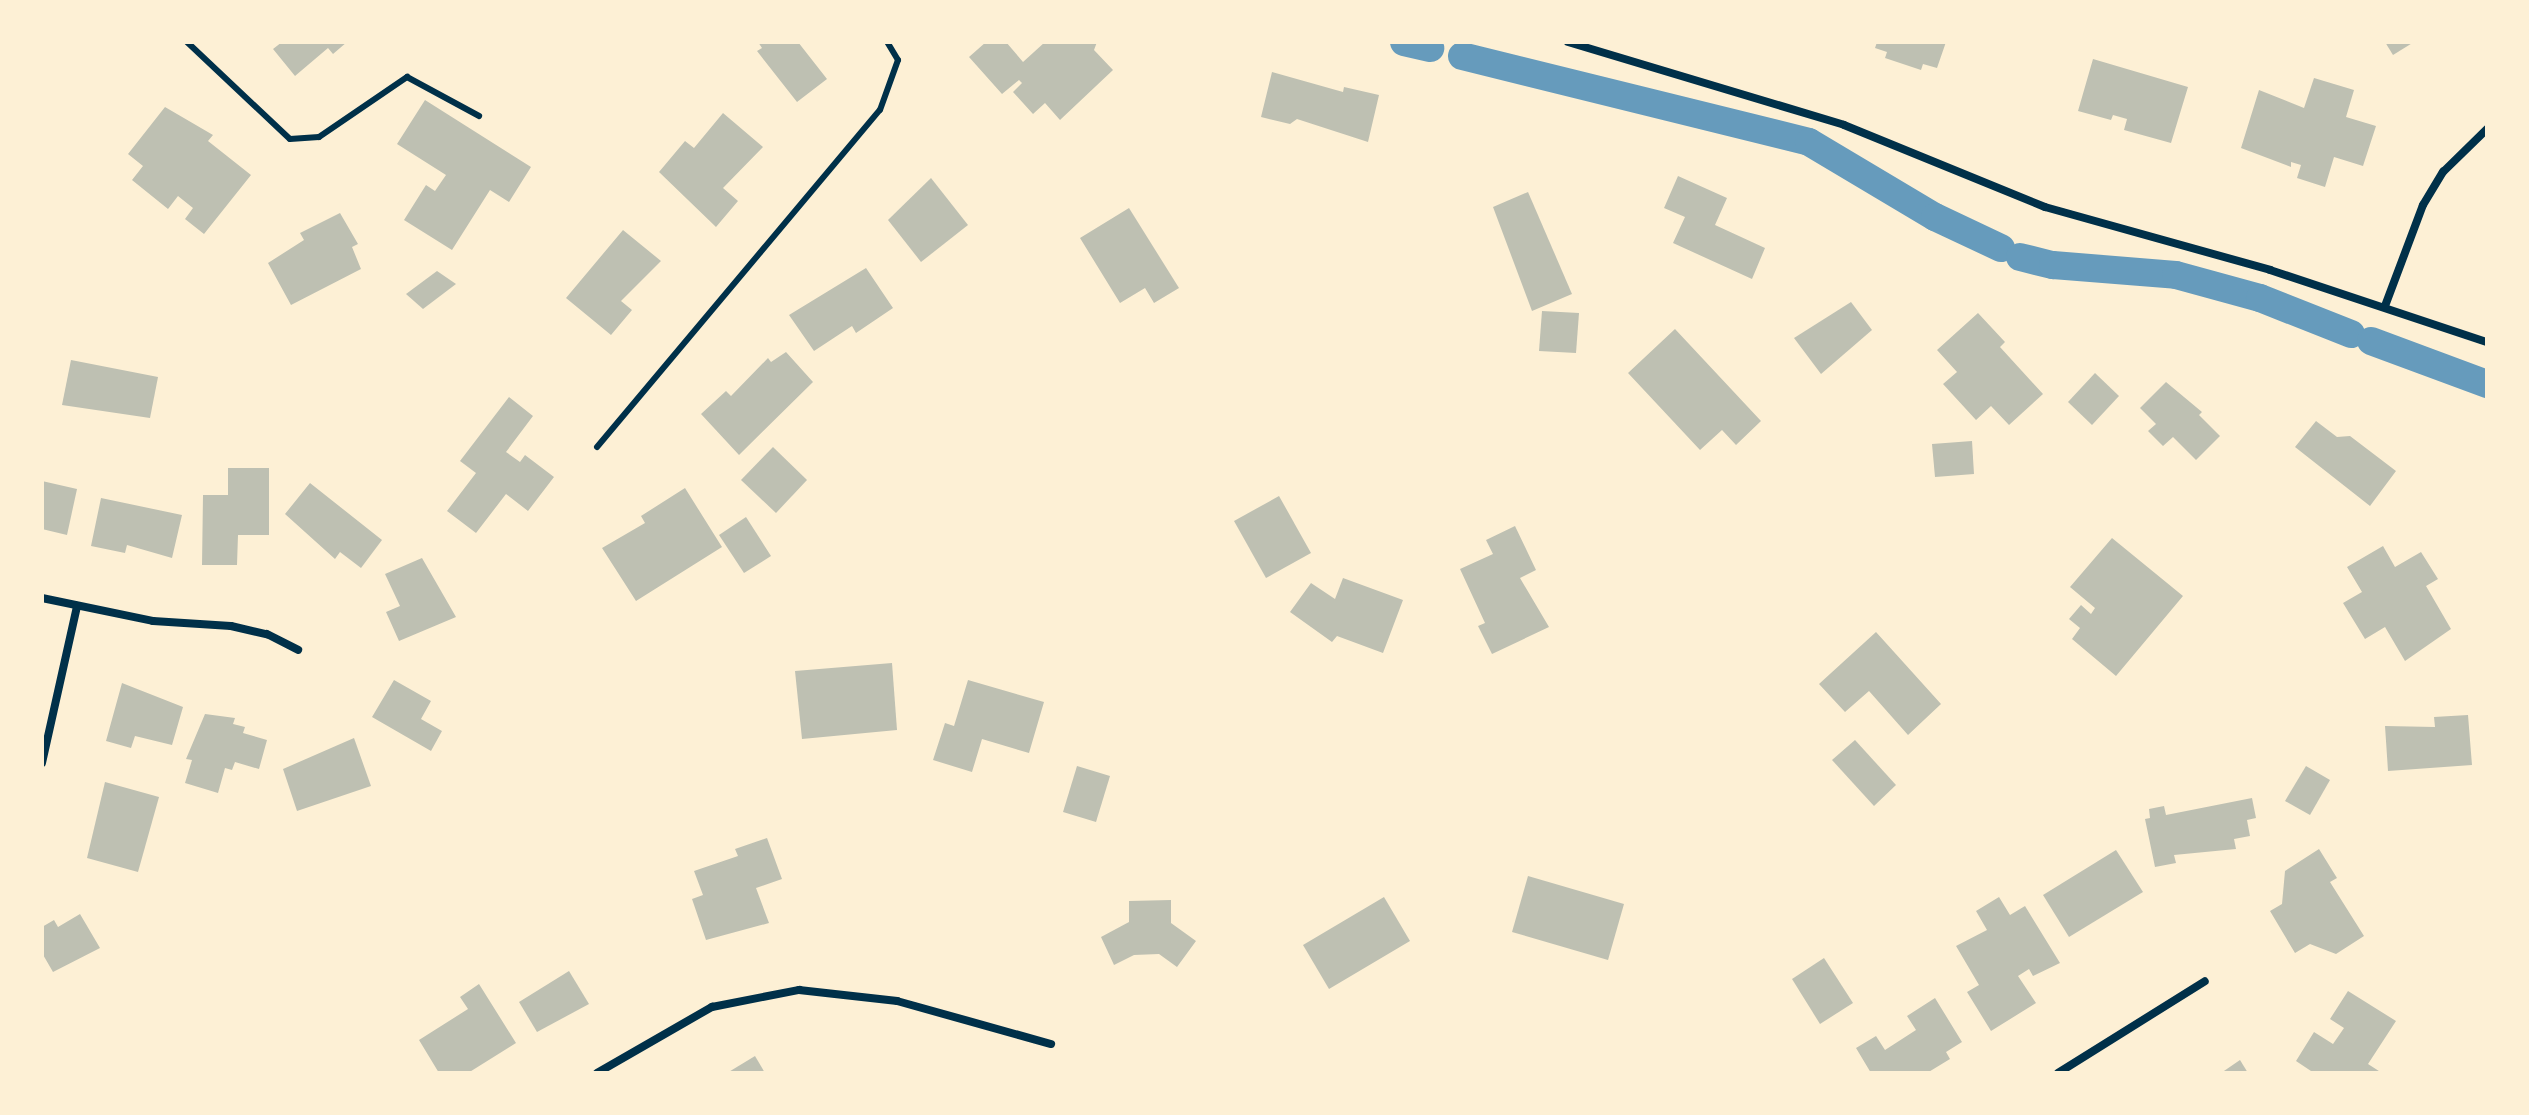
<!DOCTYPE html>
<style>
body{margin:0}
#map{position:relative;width:2529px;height:1115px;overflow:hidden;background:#fdf0d5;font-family:Ubuntu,sans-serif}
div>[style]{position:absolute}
.canal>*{height:28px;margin:-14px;padding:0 14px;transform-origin:14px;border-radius:14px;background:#669bbc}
.building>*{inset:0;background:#bec0b2}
.service>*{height:6px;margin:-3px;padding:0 3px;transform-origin:3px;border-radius:3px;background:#003049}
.minor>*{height:8px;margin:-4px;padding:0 4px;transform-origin:4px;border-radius:4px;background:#003049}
span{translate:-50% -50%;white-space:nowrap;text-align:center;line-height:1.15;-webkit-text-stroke:8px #fdf0d5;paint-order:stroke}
.frame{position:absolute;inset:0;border:44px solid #fdf0d5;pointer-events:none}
</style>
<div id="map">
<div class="canal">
<div style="left:1404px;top:42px;width:27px;rotate:13deg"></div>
<div style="left:1462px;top:56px;width:357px;rotate:13.9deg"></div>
<div style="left:1809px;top:142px;width:147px;rotate:30.8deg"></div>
<div style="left:1935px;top:217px;width:73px;rotate:25.2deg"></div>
<div style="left:2020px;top:257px;width:34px;rotate:14deg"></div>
<div style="left:2053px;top:265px;width:123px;rotate:4.6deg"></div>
<div style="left:2176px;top:275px;width:87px;rotate:15.3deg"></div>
<div style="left:2260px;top:298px;width:98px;rotate:21.6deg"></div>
<div style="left:2371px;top:341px;width:124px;rotate:20.3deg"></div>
</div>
<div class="building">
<div style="clip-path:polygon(282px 42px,347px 42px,333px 54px,328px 48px,295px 76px,273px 49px)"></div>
<div style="clip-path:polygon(758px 42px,798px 42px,827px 79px,797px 102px,757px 51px,762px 48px)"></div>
<div style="clip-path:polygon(986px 42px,1006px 42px,1023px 62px,1045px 42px,1097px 42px,1094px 50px,1113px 70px,1060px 120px,1045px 103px,1033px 114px,1013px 92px,1022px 83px,1019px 80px,1002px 94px,969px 57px)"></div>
<div style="clip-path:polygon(1877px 42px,1946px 42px,1937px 68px,1923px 64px,1921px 70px,1885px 58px,1887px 52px,1875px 48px)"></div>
<div style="clip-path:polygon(2385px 42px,2414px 42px,2393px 55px)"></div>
<div style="clip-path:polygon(2093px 59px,2188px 87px,2171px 143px,2124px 130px,2127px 119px,2113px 115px,2111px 120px,2078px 111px)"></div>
<div style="clip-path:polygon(1272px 72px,1343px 92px,1344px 87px,1379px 95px,1368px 142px,1297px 119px,1290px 124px,1261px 117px)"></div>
<div style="clip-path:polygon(2314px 78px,2354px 90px,2346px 117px,2376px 126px,2363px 166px,2334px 157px,2325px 187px,2297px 178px,2301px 165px,2291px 162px,2291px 167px,2241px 148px,2259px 90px,2304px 108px)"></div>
<div style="clip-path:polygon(425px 100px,531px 167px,509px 202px,490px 190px,452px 250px,404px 220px,426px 185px,435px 191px,446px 175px,397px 144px)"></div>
<div style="clip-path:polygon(165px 107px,213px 135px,208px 141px,251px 175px,204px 234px,185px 219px,193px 208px,178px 196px,168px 209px,132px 180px,143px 166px,128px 154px)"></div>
<div style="clip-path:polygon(723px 113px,763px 147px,723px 188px,738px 201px,716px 227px,659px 172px,685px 141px,694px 148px)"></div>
<div style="clip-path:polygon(1678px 176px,1727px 198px,1715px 225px,1765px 248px,1752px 279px,1673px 243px,1685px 217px,1664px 208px)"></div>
<div style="clip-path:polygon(931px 178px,968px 225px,921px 262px,888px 220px)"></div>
<div style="clip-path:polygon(1528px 192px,1572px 294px,1532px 311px,1493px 207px)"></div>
<div style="clip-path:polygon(1129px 208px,1179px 288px,1154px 303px,1145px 288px,1120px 303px,1080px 238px)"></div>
<div style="clip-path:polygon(340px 213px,358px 244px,352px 247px,361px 269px,291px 305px,268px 263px,304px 240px,300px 233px)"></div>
<div style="clip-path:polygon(623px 230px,661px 261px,621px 301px,632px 310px,611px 335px,566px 298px)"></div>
<div style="clip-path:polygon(866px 268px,893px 308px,856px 333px,852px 326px,814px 351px,789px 315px)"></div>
<div style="clip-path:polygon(437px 271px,456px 284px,423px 309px,406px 294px)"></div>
<div style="clip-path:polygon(1851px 302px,1872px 330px,1821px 374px,1794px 338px)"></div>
<div style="clip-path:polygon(1542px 311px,1579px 313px,1576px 353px,1539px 351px)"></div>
<div style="clip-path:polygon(1978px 313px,2005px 342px,2000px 347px,2043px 394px,2009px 425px,1991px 406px,1976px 420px,1943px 384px,1957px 372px,1937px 350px)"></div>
<div style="clip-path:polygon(1675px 329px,1761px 421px,1736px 445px,1722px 430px,1700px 450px,1628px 373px)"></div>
<div style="clip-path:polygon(786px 352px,813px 382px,739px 455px,701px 414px,726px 391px,731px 396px,768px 358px,771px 362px)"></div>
<div style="clip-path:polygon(71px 360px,158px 377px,150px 418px,62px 405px)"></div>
<div style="clip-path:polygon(2095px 373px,2119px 396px,2092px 425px,2068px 402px)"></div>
<div style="clip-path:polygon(2166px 382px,2202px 412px,2199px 415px,2220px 436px,2196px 460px,2173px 437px,2163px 446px,2148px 431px,2156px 424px,2140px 408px)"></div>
<div style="clip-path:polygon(509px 397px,533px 416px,506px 452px,520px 462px,525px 455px,554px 477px,528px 511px,506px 494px,476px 533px,447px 511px,476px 473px,460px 461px)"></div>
<div style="clip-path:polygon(2316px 421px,2337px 437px,2350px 436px,2396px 471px,2370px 506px,2295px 447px)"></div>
<div style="clip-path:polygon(1972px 441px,1974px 474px,1935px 477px,1932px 444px)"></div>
<div style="clip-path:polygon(773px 447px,807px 480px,776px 513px,741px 480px)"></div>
<div style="clip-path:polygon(228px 468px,269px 468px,269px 535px,238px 535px,237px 565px,202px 565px,203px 495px,228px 495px)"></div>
<div style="clip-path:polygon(42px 481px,77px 489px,67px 535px,42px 529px)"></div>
<div style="clip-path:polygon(310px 483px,382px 540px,361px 568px,340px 552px,335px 559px,285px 514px)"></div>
<div style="clip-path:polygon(685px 488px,722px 547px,636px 601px,602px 548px,645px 523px,641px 516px)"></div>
<div style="clip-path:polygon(1279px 496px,1311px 553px,1266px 578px,1234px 521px)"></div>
<div style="clip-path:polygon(101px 498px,182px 515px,172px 558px,127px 545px,125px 553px,91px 546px)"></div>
<div style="clip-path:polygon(746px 517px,771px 556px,744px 573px,719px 535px)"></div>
<div style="clip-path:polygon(1515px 526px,1536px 570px,1520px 578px,1549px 627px,1492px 654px,1478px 626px,1485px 623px,1460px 569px,1493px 554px,1486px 540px)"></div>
<div style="clip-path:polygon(2112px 538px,2183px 596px,2116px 676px,2072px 639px,2080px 628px,2069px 619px,2081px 605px,2091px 614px,2095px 608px,2070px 587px)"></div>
<div style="clip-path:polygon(2383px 546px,2395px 567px,2421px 552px,2438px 579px,2426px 586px,2451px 629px,2405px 661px,2385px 627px,2365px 639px,2343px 603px,2362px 592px,2347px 567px)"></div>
<div style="clip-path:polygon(422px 558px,456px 617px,399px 641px,386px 612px,400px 606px,385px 574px)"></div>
<div style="clip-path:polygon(1343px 578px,1403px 600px,1383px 653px,1337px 636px,1332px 642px,1290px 612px,1311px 583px,1335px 599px)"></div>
<div style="clip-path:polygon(1876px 632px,1941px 704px,1908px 735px,1869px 691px,1845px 712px,1819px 684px)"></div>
<div style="clip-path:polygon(892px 663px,897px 730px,802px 739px,795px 671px)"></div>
<div style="clip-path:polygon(394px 680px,431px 701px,421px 719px,442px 731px,431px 751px,372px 717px)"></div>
<div style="clip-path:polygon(968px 680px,1044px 702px,1029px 753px,982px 739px,972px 772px,933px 760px,945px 723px,954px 726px)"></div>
<div style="clip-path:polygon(122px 683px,183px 707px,172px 745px,135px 736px,131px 748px,106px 741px)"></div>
<div style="clip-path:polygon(205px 714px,235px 718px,233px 724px,245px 727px,243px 733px,267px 740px,259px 769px,235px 762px,232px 770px,225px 768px,218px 793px,185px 783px,192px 760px,186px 759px)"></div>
<div style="clip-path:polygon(2468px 715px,2472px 765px,2388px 771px,2385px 726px,2435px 727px,2434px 717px)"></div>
<div style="clip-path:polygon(354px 738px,371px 786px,297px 811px,283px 769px)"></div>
<div style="clip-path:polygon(1855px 740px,1896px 785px,1874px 806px,1832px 760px)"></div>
<div style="clip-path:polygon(1077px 766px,1110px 776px,1096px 822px,1063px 812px)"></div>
<div style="clip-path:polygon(2306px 766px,2330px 780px,2310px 815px,2285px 801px)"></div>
<div style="clip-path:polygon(105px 782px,159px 797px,138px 872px,87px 858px)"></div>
<div style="clip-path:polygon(2252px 798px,2256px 818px,2247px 820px,2250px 836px,2234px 839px,2236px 849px,2174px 855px,2176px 863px,2155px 867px,2145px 819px,2150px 818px,2149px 809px,2164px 806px,2166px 815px)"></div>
<div style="clip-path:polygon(767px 838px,782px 879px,756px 888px,769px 923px,706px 940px,692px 899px,703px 895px,694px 871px,738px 856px,735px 849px)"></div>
<div style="clip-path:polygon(2319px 849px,2337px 878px,2330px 882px,2364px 936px,2336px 954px,2310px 944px,2295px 953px,2270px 911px,2282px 904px,2285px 871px)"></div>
<div style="clip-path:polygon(2116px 850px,2143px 892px,2069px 937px,2043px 895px)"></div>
<div style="clip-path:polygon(1528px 876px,1624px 904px,1608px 960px,1512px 932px)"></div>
<div style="clip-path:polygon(1384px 897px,1410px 941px,1329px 989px,1303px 945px)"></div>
<div style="clip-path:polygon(1999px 897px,2010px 915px,2025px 906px,2060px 963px,2033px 976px,2029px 969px,2018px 976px,2036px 1003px,1991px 1031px,1967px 992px,1979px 985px,1956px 946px,1987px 930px,1976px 911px)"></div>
<div style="clip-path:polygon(1171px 900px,1171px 923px,1196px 941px,1177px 967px,1159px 954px,1134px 955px,1114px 965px,1101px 937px,1129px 922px,1129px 901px)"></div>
<div style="clip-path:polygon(80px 914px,100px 948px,53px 972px,42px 953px,42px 927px,54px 920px,58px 927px)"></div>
<div style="clip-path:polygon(1824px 958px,1853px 1003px,1820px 1024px,1792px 979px)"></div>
<div style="clip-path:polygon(569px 971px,589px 1004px,537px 1032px,519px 1002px)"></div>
<div style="clip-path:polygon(479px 984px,516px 1043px,468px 1073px,439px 1073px,419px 1040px,468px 1009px,460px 997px)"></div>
<div style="clip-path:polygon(2348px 991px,2396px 1021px,2368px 1064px,2382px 1073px,2314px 1073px,2296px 1061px,2314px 1032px,2333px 1044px,2344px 1028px,2330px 1019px)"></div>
<div style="clip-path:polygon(1935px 998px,1962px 1042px,1946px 1052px,1950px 1059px,1927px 1073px,1871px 1073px,1856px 1048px,1876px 1036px,1885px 1050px,1916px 1030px,1907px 1016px)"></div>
<div style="clip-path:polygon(755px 1056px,765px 1073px,727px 1073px)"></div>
<div style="clip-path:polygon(2240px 1060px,2248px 1073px,2221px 1073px)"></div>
</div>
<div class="service">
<div style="left:187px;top:42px;width:141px;rotate:43.3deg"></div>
<div style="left:290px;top:139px;width:29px;rotate:-4deg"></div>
<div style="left:319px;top:137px;width:107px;rotate:-34.3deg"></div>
<div style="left:407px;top:77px;width:82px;rotate:28.4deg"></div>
<div style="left:597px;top:447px;width:440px;rotate:-50deg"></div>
<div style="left:880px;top:110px;width:53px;rotate:-70.2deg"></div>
<div style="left:898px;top:60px;width:21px;rotate:-121deg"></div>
</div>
<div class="minor">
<div style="left:1568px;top:42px;width:288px;rotate:16.7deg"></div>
<div style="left:1844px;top:125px;width:217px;rotate:22.2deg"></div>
<div style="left:2045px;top:207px;width:234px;rotate:15.6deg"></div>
<div style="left:2270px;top:270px;width:229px;rotate:18.4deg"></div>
<div style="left:2385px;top:306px;width:108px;rotate:-69.4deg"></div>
<div style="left:2423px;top:205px;width:39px;rotate:-59deg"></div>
<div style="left:2443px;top:172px;width:62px;rotate:-44.3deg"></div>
<div style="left:42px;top:598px;width:113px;rotate:11.7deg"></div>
<div style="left:153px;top:621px;width:78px;rotate:3.7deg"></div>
<div style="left:231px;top:626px;width:37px;rotate:13deg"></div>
<div style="left:267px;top:634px;width:35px;rotate:27deg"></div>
<div style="left:42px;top:763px;width:161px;rotate:-77.4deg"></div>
<div style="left:597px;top:1073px;width:133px;rotate:-29.9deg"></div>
<div style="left:712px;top:1007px;width:89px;rotate:-11.1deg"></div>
<div style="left:799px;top:990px;width:99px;rotate:6.4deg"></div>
<div style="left:897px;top:1001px;width:160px;rotate:15.6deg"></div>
<div style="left:2058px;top:1073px;width:173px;rotate:-32deg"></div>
</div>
<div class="frame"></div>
</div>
